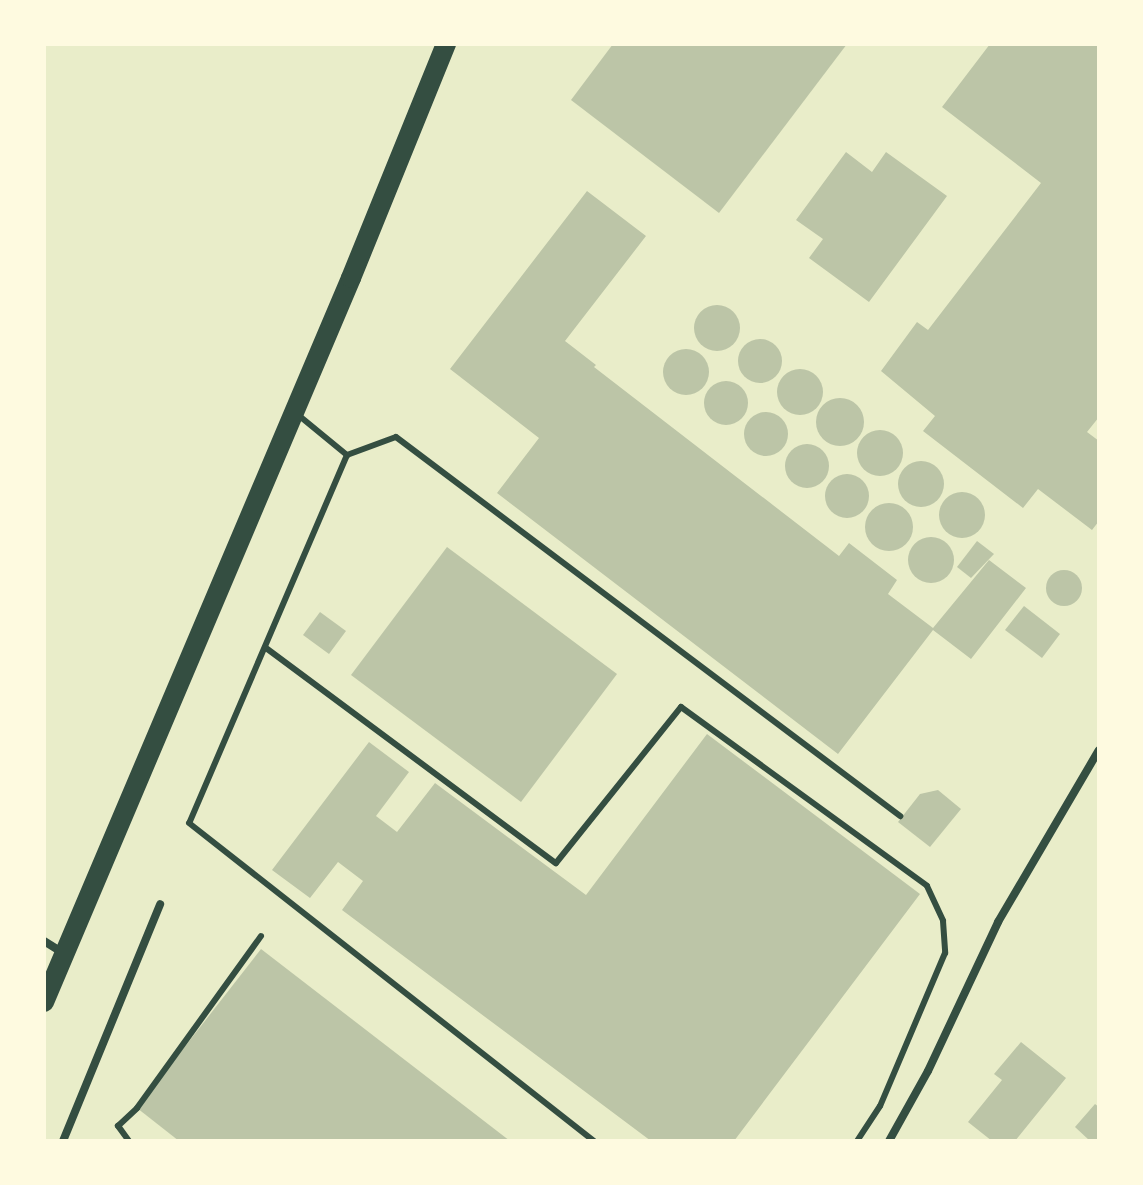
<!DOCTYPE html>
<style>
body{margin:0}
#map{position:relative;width:1143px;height:1185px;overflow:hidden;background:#e9edc9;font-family:"Golos Text",sans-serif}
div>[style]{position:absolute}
.building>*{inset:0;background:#bcc5a7}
.round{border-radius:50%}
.service>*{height:6px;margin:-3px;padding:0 3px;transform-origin:3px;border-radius:3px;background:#344e41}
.minor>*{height:8px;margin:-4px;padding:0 4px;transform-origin:4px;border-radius:4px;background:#344e41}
.primary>*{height:20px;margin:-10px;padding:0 10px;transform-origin:10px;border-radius:10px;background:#344e41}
span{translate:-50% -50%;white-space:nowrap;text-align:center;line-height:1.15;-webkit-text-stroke:6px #fefae0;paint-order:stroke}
.frame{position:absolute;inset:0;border:46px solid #fefae0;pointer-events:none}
</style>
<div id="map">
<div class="building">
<div style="clip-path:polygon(613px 44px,847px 44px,719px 213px,571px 100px)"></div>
<div style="clip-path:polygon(990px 44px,1099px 44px,1099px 417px,1087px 432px,1099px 441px,1099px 521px,1092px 530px,1038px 489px,1023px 508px,923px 431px,935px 416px,881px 371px,917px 322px,928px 330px,1041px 183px,942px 107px)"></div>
<div style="clip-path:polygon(846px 152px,872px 172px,886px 152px,947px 196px,869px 302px,809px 258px,823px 239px,796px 220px)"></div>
<div style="clip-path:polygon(587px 191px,646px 236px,565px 341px,596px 365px,594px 367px,839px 556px,849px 543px,897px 580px,888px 594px,933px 628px,989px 560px,1026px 588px,971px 659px,933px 630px,838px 754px,497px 493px,539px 438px,450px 369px)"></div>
<div class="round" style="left:694px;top:305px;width:46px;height:46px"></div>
<div class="round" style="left:738px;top:339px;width:44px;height:44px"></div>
<div class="round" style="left:663px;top:349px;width:46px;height:46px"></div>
<div class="round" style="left:777px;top:369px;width:46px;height:46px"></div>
<div class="round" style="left:704px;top:381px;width:44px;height:44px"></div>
<div class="round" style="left:816px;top:398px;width:48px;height:48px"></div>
<div class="round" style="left:744px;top:412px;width:44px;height:44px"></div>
<div class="round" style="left:857px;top:430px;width:46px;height:46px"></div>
<div class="round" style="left:785px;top:444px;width:44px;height:44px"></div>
<div class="round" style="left:898px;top:461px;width:46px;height:46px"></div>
<div class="round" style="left:825px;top:474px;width:44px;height:44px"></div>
<div class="round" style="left:939px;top:492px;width:46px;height:46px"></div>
<div class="round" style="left:865px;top:503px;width:48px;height:48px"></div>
<div class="round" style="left:908px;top:537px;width:46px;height:46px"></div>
<div style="clip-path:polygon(977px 541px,994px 554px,971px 578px,957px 567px)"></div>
<div style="clip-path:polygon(447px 547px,617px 674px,521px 802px,351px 675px)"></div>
<div class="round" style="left:1046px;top:570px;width:36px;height:36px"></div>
<div style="clip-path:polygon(1024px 606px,1060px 634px,1042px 658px,1005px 630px)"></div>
<div style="clip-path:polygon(320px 612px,346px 631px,329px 654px,303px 635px)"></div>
<div style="clip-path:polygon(707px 734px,920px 894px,734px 1141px,651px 1141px,342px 910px,363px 881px,338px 862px,310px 898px,272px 870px,369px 742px,409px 772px,376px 816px,397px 832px,435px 783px,586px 895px)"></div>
<div style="clip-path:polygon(938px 790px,961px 809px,930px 847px,898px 822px,920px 794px)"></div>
<div style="clip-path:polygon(261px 949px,510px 1141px,179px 1141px,137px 1108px)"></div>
<div style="clip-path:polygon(1021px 1042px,1066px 1078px,1015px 1141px,992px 1141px,968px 1122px,1002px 1080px,994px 1074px)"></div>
<div style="clip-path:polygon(1095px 1104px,1099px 1107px,1099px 1141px,1090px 1141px,1075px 1127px)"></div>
</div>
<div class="service">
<div style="left:297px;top:414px;width:65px;rotate:39.4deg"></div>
<div style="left:347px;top:455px;width:400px;rotate:113.2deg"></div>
<div style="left:189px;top:823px;width:515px;rotate:38.14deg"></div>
<div style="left:347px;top:455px;width:52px;rotate:-20.2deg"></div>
<div style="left:396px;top:437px;width:631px;rotate:36.94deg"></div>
<div style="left:266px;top:648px;width:361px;rotate:36.6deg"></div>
<div style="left:556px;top:863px;width:200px;rotate:-51.3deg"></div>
<div style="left:681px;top:707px;width:304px;rotate:36deg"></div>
<div style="left:927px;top:886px;width:38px;rotate:65deg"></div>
<div style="left:943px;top:921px;width:32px;rotate:86deg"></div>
<div style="left:945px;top:953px;width:166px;rotate:113deg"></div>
<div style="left:880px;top:1106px;width:42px;rotate:123.3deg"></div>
<div style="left:129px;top:1141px;width:19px;rotate:-126deg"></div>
<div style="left:118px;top:1126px;width:26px;rotate:-43deg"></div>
<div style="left:137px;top:1108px;width:212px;rotate:-54.2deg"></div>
</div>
<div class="minor">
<div style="left:44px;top:941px;width:25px;rotate:32deg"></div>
<div style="left:63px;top:1141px;width:256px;rotate:-67.7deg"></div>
<div style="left:889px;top:1141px;width:80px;rotate:-60.9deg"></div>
<div style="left:928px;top:1071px;width:165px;rotate:-64.8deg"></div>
<div style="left:998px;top:922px;width:199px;rotate:-59.6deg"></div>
</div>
<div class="primary">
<div style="left:44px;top:1002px;width:786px;rotate:-67.02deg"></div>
<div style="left:351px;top:278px;width:253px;rotate:-67.9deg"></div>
</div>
<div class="frame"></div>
</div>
